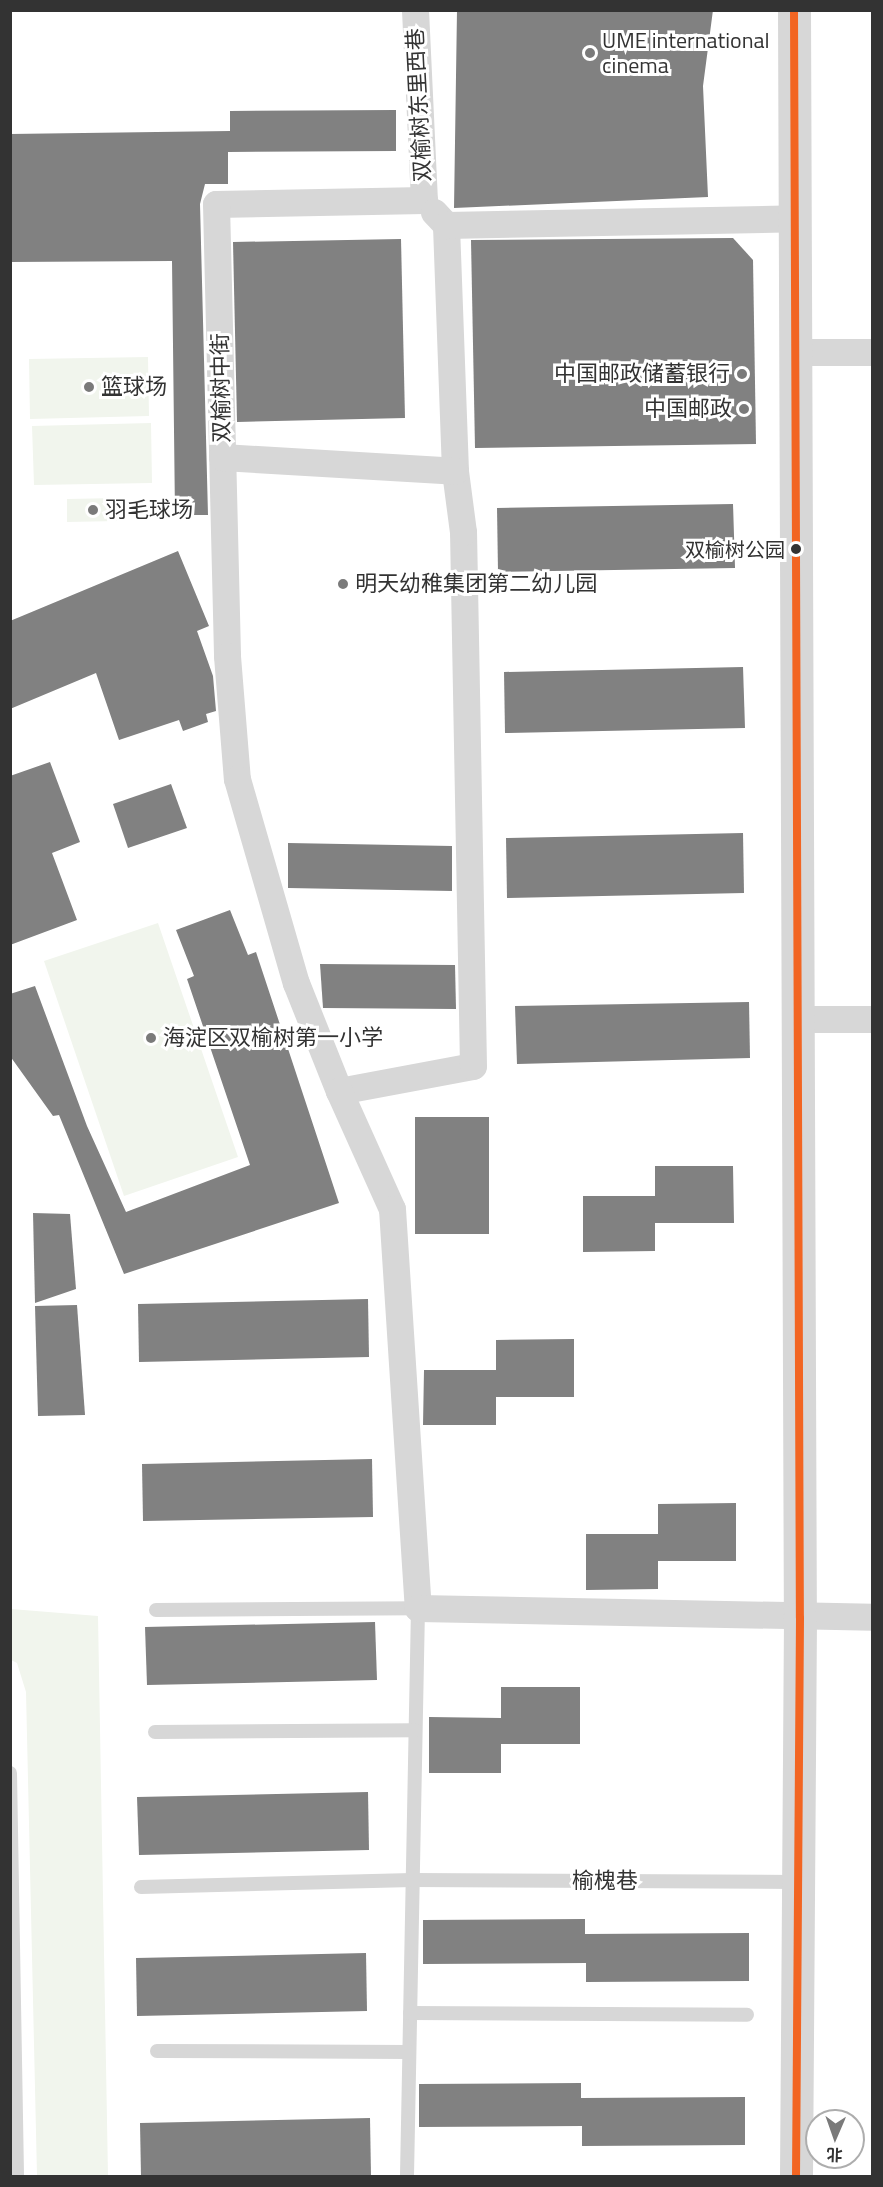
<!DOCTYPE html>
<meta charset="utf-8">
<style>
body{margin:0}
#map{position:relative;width:883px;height:2187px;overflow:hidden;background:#fff;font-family:"Titillium Web","Noto Sans SC",sans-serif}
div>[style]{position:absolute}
.green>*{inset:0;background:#f1f5ed}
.building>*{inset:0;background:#818181}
.service>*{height:14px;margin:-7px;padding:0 7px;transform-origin:7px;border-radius:7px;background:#d7d7d7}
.minor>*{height:27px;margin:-13.5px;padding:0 13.5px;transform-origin:13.5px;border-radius:13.5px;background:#d7d7d7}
.tertiary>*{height:33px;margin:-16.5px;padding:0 16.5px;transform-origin:16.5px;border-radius:16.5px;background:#d7d7d7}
.bus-1>*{height:8px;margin:-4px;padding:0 4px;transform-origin:4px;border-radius:4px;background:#f26522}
.dots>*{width:16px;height:16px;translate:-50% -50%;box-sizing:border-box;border:3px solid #fff;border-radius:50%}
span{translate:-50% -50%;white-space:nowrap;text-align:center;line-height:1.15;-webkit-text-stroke:6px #fff;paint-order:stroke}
.bus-label{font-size:20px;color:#333}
.right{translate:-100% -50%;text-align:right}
.poi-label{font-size:22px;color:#333}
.left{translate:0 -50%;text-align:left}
.street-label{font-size:22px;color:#333}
.frame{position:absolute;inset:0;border:12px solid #333;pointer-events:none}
.north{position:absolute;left:805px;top:2109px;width:60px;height:60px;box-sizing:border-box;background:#fff;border:2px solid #adadad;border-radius:50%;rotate:182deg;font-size:16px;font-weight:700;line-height:24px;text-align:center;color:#333}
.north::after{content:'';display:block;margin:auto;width:21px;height:27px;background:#7a7a7a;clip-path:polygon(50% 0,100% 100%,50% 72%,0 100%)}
</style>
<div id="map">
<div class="green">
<div style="clip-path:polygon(148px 357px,149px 416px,30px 419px,29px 359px)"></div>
<div style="clip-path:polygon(151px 423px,152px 483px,34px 485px,32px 426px)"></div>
<div style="clip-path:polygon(118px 498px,119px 521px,67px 522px,67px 499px)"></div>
<div style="clip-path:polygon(158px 923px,238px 1157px,124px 1196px,44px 961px)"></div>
<div style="clip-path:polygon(11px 1609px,98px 1616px,108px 2176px,37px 2176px,26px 1692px,17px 1663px,11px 1660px)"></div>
</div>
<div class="building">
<div style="clip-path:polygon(457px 10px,713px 10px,703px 86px,708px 197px,454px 208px)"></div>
<div style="clip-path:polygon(396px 110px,396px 151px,228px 152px,228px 184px,205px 184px,200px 204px,208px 515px,175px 515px,172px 261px,10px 262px,10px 134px,230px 131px,230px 111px)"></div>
<div style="clip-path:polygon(733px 238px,753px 260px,756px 444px,475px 448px,471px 240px)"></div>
<div style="clip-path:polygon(401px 239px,405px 418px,237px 422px,233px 242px)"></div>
<div style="clip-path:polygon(733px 504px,735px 568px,498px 572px,497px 508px)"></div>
<div style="clip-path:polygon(178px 551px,209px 626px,197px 631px,213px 676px,216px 711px,206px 714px,208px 722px,183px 731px,179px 720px,119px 740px,96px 673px,10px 709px,10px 621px)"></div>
<div style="clip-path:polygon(743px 667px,745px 728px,505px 733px,504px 672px)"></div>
<div style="clip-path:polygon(50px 762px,80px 842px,52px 853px,77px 920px,10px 945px,10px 776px)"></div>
<div style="clip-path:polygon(171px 784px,187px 828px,128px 848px,113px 804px)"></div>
<div style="clip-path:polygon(743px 833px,744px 893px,507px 898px,506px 838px)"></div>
<div style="clip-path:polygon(288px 843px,452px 846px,452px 891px,288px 888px)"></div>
<div style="clip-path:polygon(230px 910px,248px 955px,256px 952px,339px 1203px,124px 1274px,59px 1115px,53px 1116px,10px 1056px,10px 994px,35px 986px,87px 1126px,126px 1212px,250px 1165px,187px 979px,194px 976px,176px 930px)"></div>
<div style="clip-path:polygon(320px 964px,455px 965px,456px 1009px,323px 1008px)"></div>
<div style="clip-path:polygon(749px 1002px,750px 1058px,517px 1064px,515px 1006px)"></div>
<div style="clip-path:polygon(415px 1117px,489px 1117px,489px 1234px,415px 1234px)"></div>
<div style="clip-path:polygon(655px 1166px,733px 1166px,734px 1223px,655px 1223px,655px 1251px,583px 1252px,583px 1196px,655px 1196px)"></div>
<div style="clip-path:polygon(33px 1213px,70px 1214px,76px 1289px,35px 1303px)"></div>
<div style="clip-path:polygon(368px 1299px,369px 1357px,139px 1362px,138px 1304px)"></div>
<div style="clip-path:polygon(77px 1305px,85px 1415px,38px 1416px,35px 1306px)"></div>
<div style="clip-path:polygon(574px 1339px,574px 1397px,496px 1397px,496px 1425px,423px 1425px,424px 1370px,496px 1370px,496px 1340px)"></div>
<div style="clip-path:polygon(372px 1459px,373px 1517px,143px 1521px,142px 1464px)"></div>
<div style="clip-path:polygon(736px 1503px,736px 1561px,658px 1561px,658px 1589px,586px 1590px,586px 1534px,658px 1534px,658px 1504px)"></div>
<div style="clip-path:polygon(375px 1622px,377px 1680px,147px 1685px,145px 1627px)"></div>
<div style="clip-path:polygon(501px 1687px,580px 1687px,580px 1744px,501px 1744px,501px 1773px,429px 1773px,429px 1717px,501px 1718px)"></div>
<div style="clip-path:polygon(368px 1792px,369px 1850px,139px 1855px,137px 1797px)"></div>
<div style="clip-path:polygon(585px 1919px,585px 1934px,749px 1933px,749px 1981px,586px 1982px,586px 1963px,423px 1964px,423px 1920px)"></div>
<div style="clip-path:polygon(366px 1953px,367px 2011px,137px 2016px,136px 1958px)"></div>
<div style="clip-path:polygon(581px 2083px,581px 2098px,745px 2097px,745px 2145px,582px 2146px,582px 2126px,419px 2127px,419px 2084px)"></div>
<div style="clip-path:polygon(370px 2118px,371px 2176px,141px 2176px,140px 2123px)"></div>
</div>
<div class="service">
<div style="left:156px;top:1610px;width:262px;rotate:-0.4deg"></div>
<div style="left:418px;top:1608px;width:568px;rotate:91.11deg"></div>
<div style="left:155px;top:1732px;width:260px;rotate:-0.4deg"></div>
<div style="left:10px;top:1773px;width:403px;rotate:89deg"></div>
<div style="left:141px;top:1887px;width:271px;rotate:-1.5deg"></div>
<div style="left:412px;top:1880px;width:386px;rotate:0.3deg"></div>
<div style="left:410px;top:2013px;width:337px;rotate:0.3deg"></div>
<div style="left:157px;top:2051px;width:252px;rotate:0.2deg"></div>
</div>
<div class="minor">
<div style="left:415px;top:10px;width:190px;rotate:87.3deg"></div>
<div style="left:424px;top:200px;width:208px;rotate:178.9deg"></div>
<div style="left:216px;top:204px;width:452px;rotate:88.6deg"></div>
<div style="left:227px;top:656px;width:123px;rotate:85.4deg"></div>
<div style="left:237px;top:779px;width:212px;rotate:73.9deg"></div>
<div style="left:296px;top:983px;width:116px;rotate:68.3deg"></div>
<div style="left:339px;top:1091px;width:136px;rotate:-10.6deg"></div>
<div style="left:473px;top:1066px;width:534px;rotate:-91.07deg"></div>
<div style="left:463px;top:532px;width:62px;rotate:-97.5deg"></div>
<div style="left:455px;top:471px;width:246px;rotate:-92.1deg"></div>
<div style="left:434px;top:212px;width:18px;rotate:47deg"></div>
<div style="left:446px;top:225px;width:349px;rotate:-1.1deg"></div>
<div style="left:796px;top:352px;width:76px"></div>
<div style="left:222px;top:457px;width:233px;rotate:3.4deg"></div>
<div style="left:798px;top:1019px;width:74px"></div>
<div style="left:339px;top:1091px;width:129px;rotate:65.8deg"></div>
<div style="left:392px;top:1209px;width:400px;rotate:86.3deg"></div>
<div style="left:418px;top:1608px;width:454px;rotate:1.1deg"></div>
</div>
<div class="tertiary">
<div style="left:794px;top:10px;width:1608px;rotate:89.79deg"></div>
<div style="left:800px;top:1618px;width:558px;rotate:90.41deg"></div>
</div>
<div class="bus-1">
<div style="left:794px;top:10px;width:1608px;rotate:89.79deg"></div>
<div style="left:800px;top:1618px;width:558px;rotate:90.41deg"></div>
</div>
<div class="dots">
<div style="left:590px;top:53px;background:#7a7a7a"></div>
<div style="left:742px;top:374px;background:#7a7a7a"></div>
<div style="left:89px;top:387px;background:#7a7a7a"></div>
<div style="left:744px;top:409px;background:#7a7a7a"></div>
<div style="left:93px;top:510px;background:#7a7a7a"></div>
<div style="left:796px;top:549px;background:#333"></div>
<div style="left:343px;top:584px;background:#7a7a7a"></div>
<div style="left:151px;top:1038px;background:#7a7a7a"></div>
</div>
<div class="bus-label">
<span class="right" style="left:785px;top:549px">双榆树公园</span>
</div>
<div class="poi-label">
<span class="left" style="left:602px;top:53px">UME international<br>cinema</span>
<span class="right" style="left:730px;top:374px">中国邮政储蓄银行</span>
<span class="left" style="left:101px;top:387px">篮球场</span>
<span class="right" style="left:732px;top:409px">中国邮政</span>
<span class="left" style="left:105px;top:510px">羽毛球场</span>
<span class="left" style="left:355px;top:584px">明天幼稚集团第二幼儿园</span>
<span class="left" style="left:163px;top:1038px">海淀区双榆树第一小学</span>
</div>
<div class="street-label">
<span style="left:419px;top:105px;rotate:-93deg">双榆树东里西巷</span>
<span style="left:221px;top:388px;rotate:-91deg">双榆树中街</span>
<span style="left:605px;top:1881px">榆槐巷</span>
</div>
<div class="frame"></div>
<div class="north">北</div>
</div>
